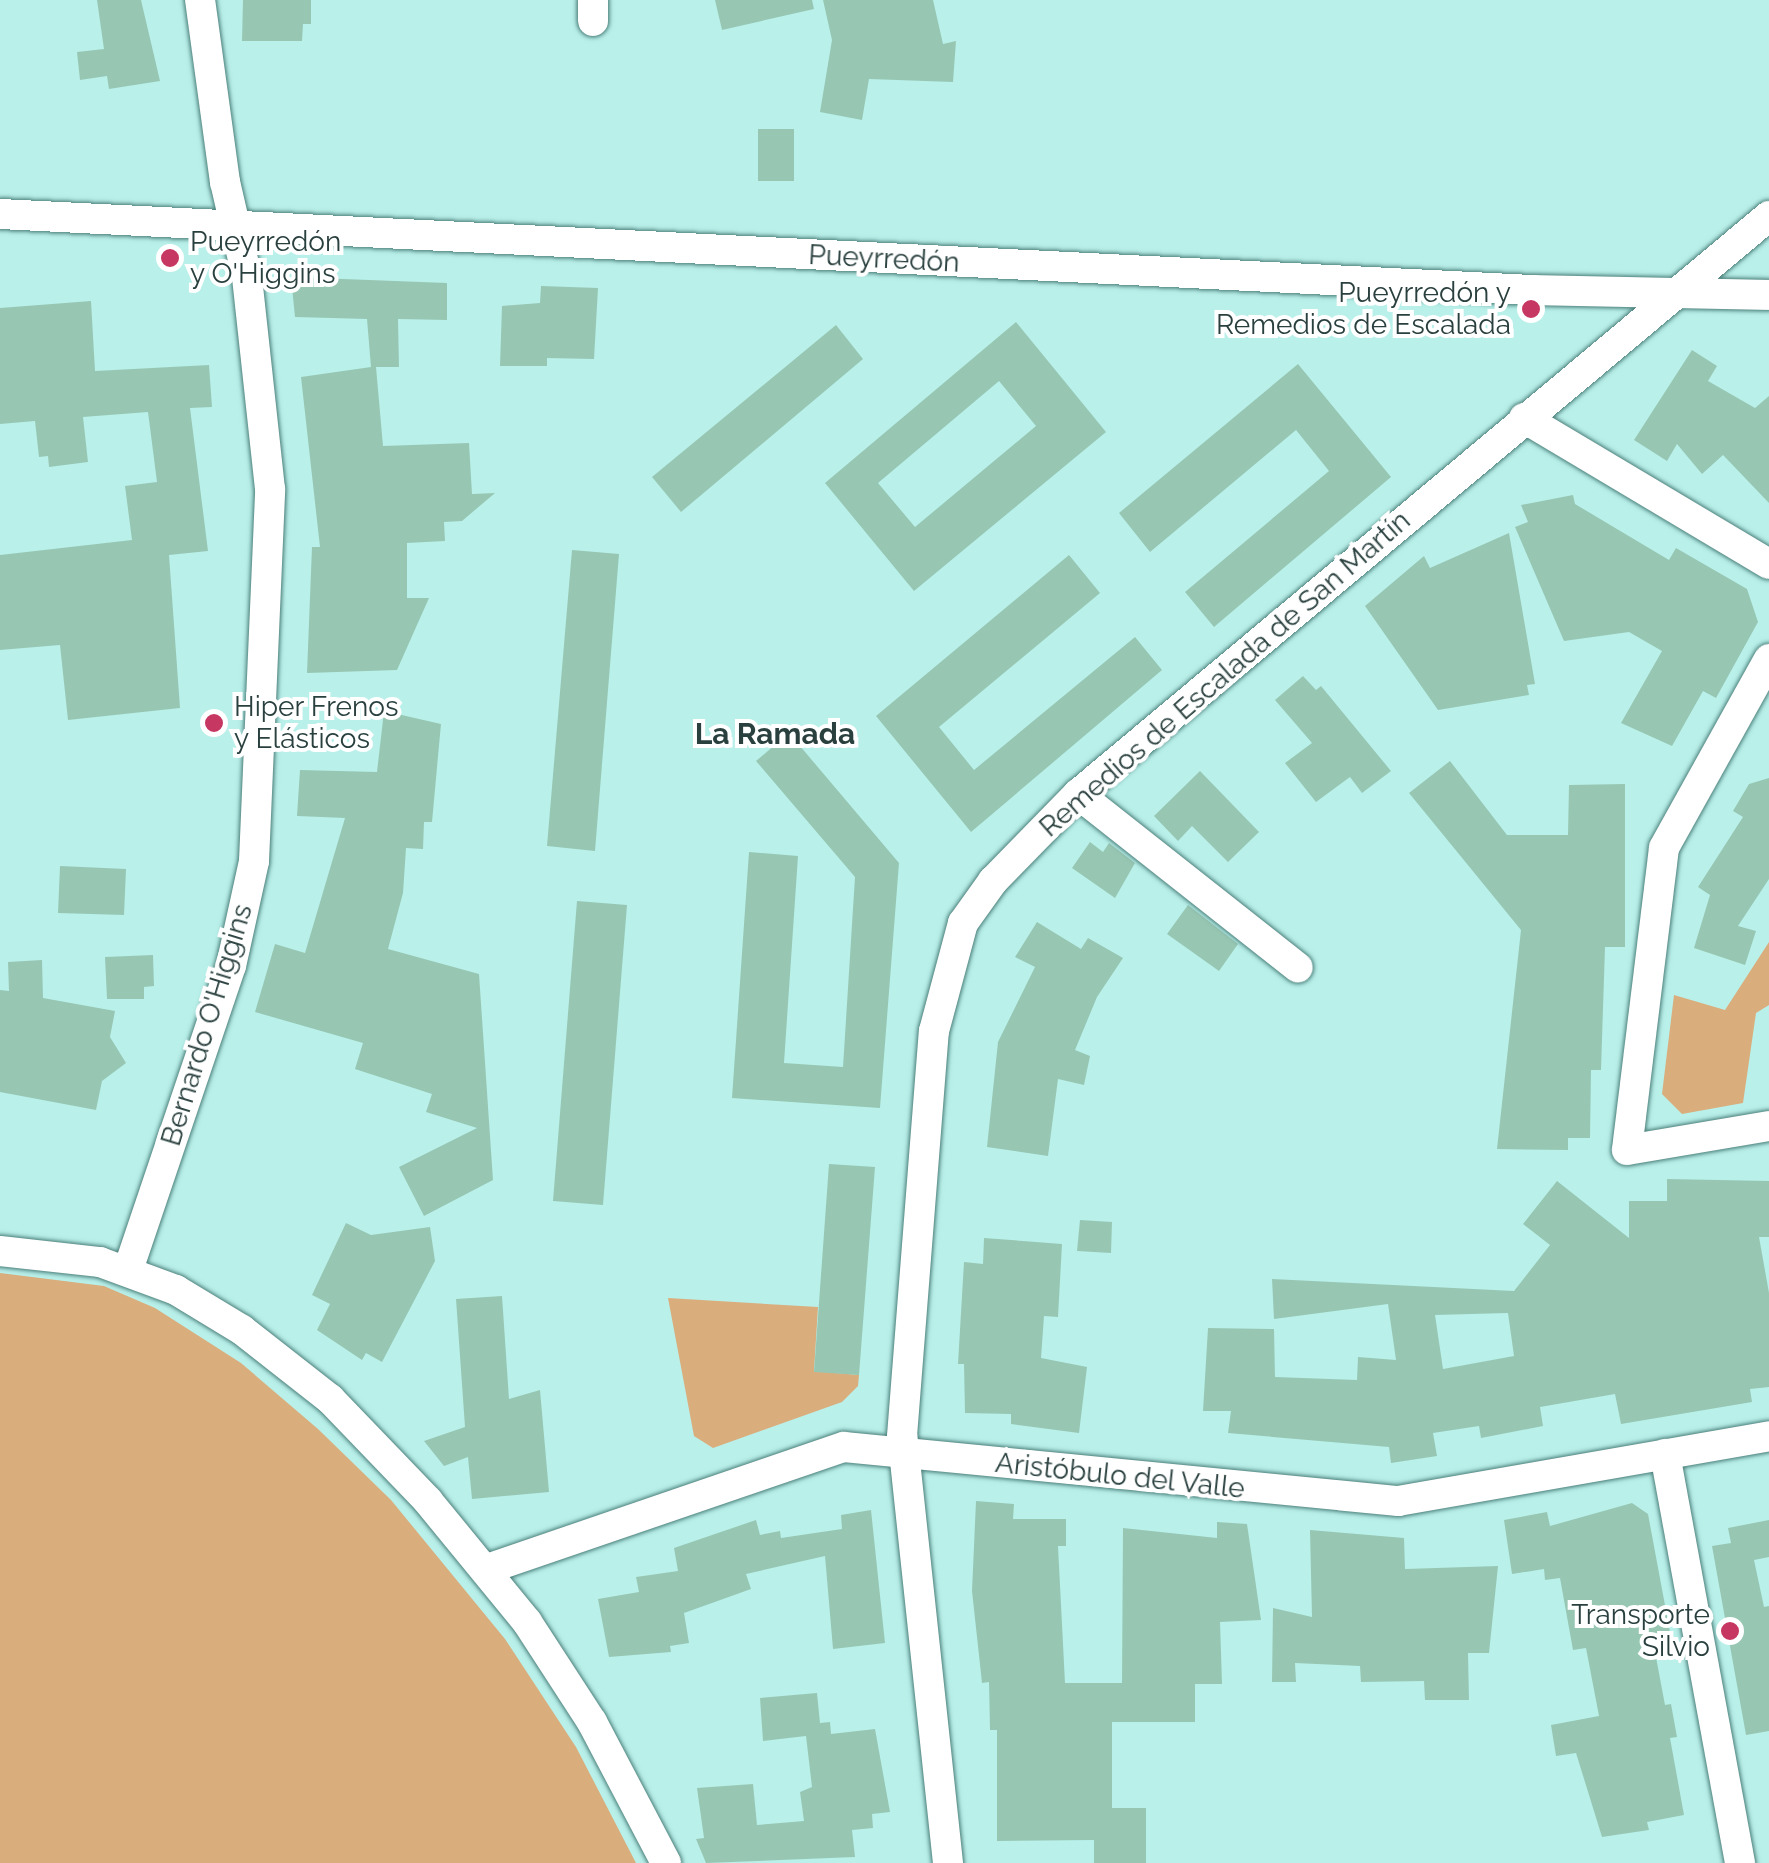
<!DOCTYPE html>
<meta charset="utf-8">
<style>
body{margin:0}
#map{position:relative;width:1769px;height:1863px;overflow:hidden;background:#b9f0ea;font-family:Raleway,sans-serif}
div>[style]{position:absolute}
.green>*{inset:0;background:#daad7d}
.building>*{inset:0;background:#97c7b3}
.roads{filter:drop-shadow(0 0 2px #4b7f7a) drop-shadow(0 0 2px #4b7f7a)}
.minor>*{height:30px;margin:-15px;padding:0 15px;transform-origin:15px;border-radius:15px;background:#fff}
.dots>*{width:28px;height:28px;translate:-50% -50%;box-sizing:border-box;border:5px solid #fff;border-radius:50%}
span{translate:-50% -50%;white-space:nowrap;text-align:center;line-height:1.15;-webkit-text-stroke:8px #fff;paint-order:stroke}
.poi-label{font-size:28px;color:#29403e}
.left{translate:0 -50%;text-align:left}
.right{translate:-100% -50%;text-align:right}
.street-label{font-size:28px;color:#29403e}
.neighbourhood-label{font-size:30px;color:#29403e;font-weight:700}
</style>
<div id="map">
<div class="green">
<div style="clip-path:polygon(1769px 942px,1769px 1005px,1756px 1013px,1743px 1103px,1682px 1114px,1662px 1094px,1674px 995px,1725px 1010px)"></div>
<div style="clip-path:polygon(0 1273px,104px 1286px,155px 1308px,241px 1363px,318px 1429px,391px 1500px,505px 1639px,576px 1747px,636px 1863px,0 1863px)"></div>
<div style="clip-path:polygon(668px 1298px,818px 1307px,814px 1371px,859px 1375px,858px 1386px,842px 1402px,713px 1448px,694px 1436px)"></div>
</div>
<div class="building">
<div style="clip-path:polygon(97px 0,141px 0,160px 81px,109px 89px,107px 76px,80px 80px,77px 52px,104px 49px)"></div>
<div style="clip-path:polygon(243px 0,311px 0,311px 24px,303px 24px,302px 41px,242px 41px)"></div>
<div style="clip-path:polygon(715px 0,812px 0,814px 9px,722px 30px)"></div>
<div style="clip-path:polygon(823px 0,933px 0,943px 44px,956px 41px,953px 82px,869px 79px,862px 120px,820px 112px,832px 40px)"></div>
<div style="clip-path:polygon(758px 129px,794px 129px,794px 181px,758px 181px)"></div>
<div style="clip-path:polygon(291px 277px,447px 283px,447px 320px,398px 319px,399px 367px,376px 367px,383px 446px,469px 443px,472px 494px,495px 493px,462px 521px,444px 522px,445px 541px,407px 543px,407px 598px,429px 598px,397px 670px,307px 673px,312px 547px,320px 547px,301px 377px,371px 367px,367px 319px,295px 317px)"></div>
<div style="clip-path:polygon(541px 286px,598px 288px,594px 359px,547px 358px,547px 366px,500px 366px,502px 306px,540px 303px)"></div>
<div style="clip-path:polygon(91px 301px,95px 371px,209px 365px,212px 407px,190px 408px,208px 551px,169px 555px,180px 708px,68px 720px,60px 645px,0 650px,0 555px,132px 540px,125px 486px,157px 482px,148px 412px,83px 417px,88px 462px,49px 467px,48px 456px,39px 457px,35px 421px,0 424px,0 308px)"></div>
<div style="clip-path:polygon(evenodd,1016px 322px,1106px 432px,914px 591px,825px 483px,1016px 322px,999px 381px,1036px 426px,915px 527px,878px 483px,999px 381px)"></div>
<div style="clip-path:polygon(836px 325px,863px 359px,681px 512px,652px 477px)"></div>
<div style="clip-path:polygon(1692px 350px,1717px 366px,1708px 381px,1755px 408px,1769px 396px,1769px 503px,1723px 455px,1702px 474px,1677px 444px,1667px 461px,1634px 440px)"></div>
<div style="clip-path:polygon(1298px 364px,1391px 477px,1214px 627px,1185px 592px,1329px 471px,1296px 430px,1150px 552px,1119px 513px)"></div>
<div style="clip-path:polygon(1573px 495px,1575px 504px,1669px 560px,1676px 548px,1747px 589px,1758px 622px,1716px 698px,1703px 691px,1672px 746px,1621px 723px,1662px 651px,1629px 632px,1564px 641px,1515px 527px,1528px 522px,1521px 505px)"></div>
<div style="clip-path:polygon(1509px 533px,1535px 684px,1527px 685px,1529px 695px,1438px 710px,1365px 606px,1424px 556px,1430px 568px)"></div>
<div style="clip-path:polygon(572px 550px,619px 554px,595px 851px,547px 846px)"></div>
<div style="clip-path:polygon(1069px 555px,1100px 593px,939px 727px,974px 770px,1135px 637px,1162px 670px,971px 832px,876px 716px)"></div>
<div style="clip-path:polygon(1303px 676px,1316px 690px,1321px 686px,1391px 771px,1362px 793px,1350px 777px,1316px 802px,1285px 763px,1312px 743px,1275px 700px)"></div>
<div style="clip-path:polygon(384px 711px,441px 724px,432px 822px,424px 822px,423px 849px,406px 848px,403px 893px,388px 949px,479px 974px,493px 1180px,424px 1216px,399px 1167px,477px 1128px,426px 1112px,432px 1094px,355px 1069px,363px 1043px,255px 1012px,275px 944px,305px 953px,345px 818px,297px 816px,300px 770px,377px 772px)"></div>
<div style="clip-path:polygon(789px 733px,899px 863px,880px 1108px,732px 1098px,749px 852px,798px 856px,784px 1063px,843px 1067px,855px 877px,756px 761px)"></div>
<div style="clip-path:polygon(1450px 761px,1507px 835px,1568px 835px,1569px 785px,1625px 784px,1625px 947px,1605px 947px,1601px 1070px,1591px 1070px,1590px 1138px,1568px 1138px,1568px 1150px,1497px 1149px,1521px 930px,1409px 793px)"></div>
<div style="clip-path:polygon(1200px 771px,1259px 832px,1228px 862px,1192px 826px,1178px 841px,1154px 816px)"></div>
<div style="clip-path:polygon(1769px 778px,1769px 879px,1738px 926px,1756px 931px,1745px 965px,1694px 948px,1710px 895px,1698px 887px,1743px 817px,1733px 811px,1749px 784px)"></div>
<div style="clip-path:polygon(1090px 842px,1103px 852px,1109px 843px,1135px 863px,1115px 898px,1072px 868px)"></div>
<div style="clip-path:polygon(60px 866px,126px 869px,124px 915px,58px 913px)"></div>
<div style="clip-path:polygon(577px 901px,627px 905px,603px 1205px,553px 1201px)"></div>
<div style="clip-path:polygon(1188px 905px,1238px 944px,1219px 971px,1167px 934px)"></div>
<div style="clip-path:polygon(1037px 922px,1081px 949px,1088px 938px,1123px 958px,1097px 997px,1075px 1050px,1090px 1056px,1084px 1085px,1058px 1079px,1048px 1156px,987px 1147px,998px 1042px,1035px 967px,1015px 957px)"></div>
<div style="clip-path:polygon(153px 955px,154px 986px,144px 987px,144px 999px,107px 999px,105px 957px)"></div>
<div style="clip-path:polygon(42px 960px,43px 998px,115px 1011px,110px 1037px,126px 1063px,102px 1081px,96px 1110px,0 1092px,0 990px,9px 991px,8px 962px)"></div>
<div style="clip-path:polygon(829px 1164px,875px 1167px,859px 1375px,814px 1372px)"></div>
<div style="clip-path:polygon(evenodd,1667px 1179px,1769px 1181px,1769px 1237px,1759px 1237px,1769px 1293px,1769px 1387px,1750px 1389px,1752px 1402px,1621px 1424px,1615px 1394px,1540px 1407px,1543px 1426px,1481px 1438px,1479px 1426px,1433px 1433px,1437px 1456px,1391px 1463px,1389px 1447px,1228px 1433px,1231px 1411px,1203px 1411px,1208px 1328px,1274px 1329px,1275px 1377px,1357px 1380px,1358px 1357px,1396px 1360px,1388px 1304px,1274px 1319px,1272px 1279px,1514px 1291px,1550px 1245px,1523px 1224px,1557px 1181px,1629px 1238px,1629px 1201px,1667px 1201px,1667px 1179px,1508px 1313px,1514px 1356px,1443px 1369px,1435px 1315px,1508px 1313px)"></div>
<div style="clip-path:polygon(1080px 1220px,1112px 1222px,1111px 1253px,1077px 1251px)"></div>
<div style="clip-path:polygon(346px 1223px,371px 1235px,430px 1227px,435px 1261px,382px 1362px,366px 1353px,362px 1360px,317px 1330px,330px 1304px,312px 1295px)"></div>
<div style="clip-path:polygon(984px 1238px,1062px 1244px,1058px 1317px,1044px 1316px,1041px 1358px,1087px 1367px,1079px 1433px,1011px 1424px,1011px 1414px,965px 1413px,964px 1364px,958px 1364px,964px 1262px,983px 1264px)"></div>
<div style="clip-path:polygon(502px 1296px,509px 1399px,540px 1390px,549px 1492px,472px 1499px,468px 1457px,444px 1466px,424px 1441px,465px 1427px,456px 1299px)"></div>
<div style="clip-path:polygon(976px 1501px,1014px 1504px,1013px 1519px,1066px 1519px,1066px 1546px,1058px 1546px,1065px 1683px,1122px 1683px,1123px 1528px,1217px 1538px,1217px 1522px,1247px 1524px,1261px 1620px,1220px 1622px,1222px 1684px,1195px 1684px,1195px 1722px,1112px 1722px,1112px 1808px,1146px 1808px,1146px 1863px,1094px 1863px,1094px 1840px,997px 1841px,997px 1730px,990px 1730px,989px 1682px,982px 1683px,972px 1591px)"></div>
<div style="clip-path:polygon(1632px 1503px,1648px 1514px,1670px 1632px,1652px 1636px,1665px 1705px,1671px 1704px,1677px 1737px,1670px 1738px,1684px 1815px,1647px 1822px,1649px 1830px,1602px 1837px,1576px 1753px,1556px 1756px,1551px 1725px,1599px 1716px,1586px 1648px,1573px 1650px,1560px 1578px,1545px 1580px,1544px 1569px,1512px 1574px,1504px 1520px,1547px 1512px,1550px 1526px)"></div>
<div style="clip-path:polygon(871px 1510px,885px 1643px,833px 1649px,825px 1556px,746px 1574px,751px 1589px,684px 1613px,689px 1643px,670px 1646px,671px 1652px,609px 1657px,598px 1599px,639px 1592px,636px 1577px,678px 1571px,674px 1548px,756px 1520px,760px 1535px,780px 1531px,781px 1538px,842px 1529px,841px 1515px)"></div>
<div style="clip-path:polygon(1769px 1520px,1769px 1557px,1754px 1560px,1764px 1607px,1769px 1606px,1769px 1731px,1746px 1735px,1712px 1546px,1731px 1543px,1728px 1528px)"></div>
<div style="clip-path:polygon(1310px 1530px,1404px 1538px,1405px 1569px,1498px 1566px,1489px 1653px,1468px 1653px,1469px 1700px,1425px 1700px,1424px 1681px,1361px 1682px,1360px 1666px,1295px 1663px,1296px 1682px,1272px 1682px,1273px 1608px,1312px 1617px)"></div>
<div style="clip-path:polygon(817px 1693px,820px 1723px,830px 1722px,831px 1734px,875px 1729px,890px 1812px,872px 1814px,873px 1828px,852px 1830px,855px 1857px,706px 1863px,696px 1839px,704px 1838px,697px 1788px,753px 1784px,757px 1825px,804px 1821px,800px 1792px,812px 1787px,806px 1736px,763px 1741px,760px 1698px)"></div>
</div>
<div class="roads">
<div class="minor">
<div style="left:593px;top:0;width:21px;rotate:90deg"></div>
<div style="left:0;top:214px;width:1535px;rotate:2.84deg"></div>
<div style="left:1533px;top:290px;width:236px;rotate:1.2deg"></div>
<div style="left:1524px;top:418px;width:285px;rotate:30.8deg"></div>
<div style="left:1769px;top:659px;width:216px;rotate:119.1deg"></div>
<div style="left:1664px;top:848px;width:304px;rotate:97deg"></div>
<div style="left:1627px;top:1150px;width:144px;rotate:-9.6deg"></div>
<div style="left:1078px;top:794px;width:280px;rotate:38.3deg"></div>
<div style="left:0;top:1251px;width:101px;rotate:6.3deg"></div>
<div style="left:100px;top:1262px;width:81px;rotate:20.2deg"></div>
<div style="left:176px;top:1290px;width:77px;rotate:31.2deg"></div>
<div style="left:242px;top:1330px;width:112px;rotate:38.1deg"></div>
<div style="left:330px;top:1399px;width:141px;rotate:46.1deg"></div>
<div style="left:428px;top:1501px;width:156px;rotate:50.7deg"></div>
<div style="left:527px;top:1622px;width:119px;rotate:57deg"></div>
<div style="left:592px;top:1722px;width:159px;rotate:62.3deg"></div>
<div style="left:128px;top:1270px;width:321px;rotate:-71.3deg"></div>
<div style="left:231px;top:966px;width:107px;rotate:-77.6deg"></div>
<div style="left:254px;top:861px;width:372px;rotate:-87.5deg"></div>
<div style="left:270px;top:489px;width:213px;rotate:-96.2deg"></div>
<div style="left:247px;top:277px;width:98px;rotate:-103deg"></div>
<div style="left:225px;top:182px;width:184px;rotate:-97.8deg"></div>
<div style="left:1665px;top:1454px;width:416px;rotate:79.6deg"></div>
<div style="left:487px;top:1569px;width:377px;rotate:-18.9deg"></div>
<div style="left:844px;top:1447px;width:557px;rotate:5.57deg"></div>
<div style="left:1398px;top:1501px;width:377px;rotate:-9.9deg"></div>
<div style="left:948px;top:1863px;width:429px;rotate:-96.1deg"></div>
<div style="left:902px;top:1436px;width:406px;rotate:-85.5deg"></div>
<div style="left:934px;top:1031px;width:112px;rotate:-75deg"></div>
<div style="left:963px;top:923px;width:52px;rotate:-54.5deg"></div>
<div style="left:993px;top:881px;width:122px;rotate:-45.7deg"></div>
<div style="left:1078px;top:794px;width:901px;rotate:-39.91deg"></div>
</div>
</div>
<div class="dots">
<div style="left:170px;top:258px;background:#c63761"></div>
<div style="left:1531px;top:309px;background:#c63761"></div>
<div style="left:214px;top:723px;background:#c63761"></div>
<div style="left:1730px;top:1631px;background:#c63761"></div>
</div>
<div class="poi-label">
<span class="left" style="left:190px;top:258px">Pueyrredón<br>y O'Higgins</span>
<span class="right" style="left:1511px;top:309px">Pueyrredón y<br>Remedios de Escalada</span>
<span class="left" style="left:234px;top:723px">Hiper Frenos<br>y Elásticos</span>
<span class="right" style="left:1710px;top:1631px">Transporte<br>Silvio</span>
</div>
<div class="street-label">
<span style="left:884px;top:259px;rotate:3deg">Pueyrredón</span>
<span style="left:1225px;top:674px;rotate:-41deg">Remedios de Escalada de San Martín</span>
<span style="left:207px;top:1025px;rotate:-73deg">Bernardo O'Higgins</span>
<span style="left:1120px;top:1476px;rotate:6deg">Aristóbulo del Valle</span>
</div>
<div class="neighbourhood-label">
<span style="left:775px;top:734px">La Ramada</span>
</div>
</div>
